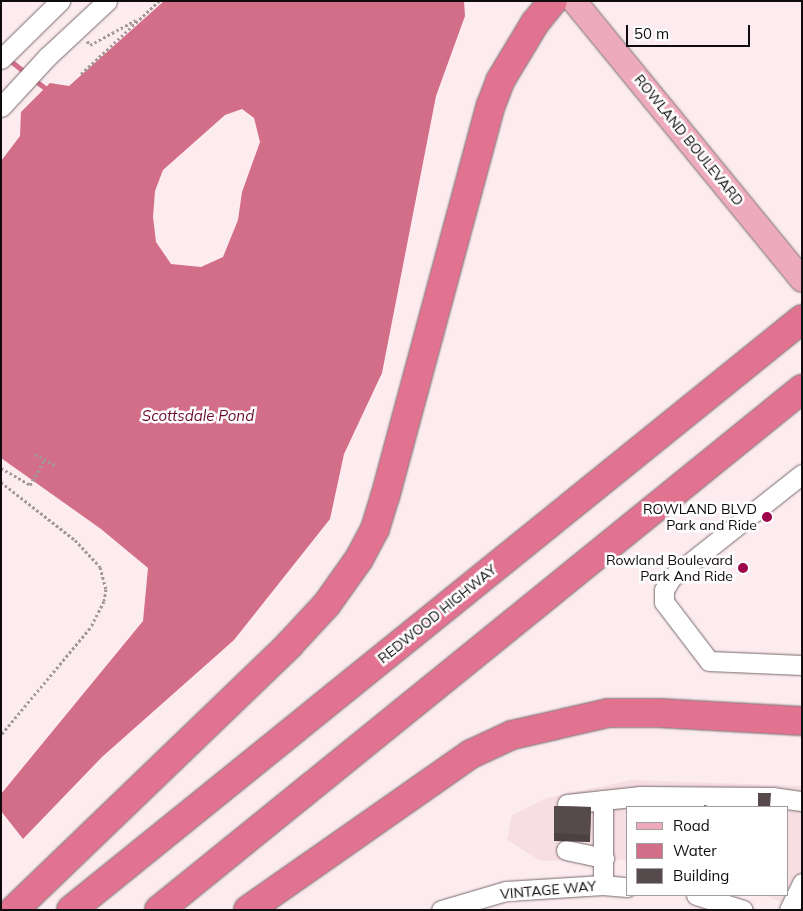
<!DOCTYPE html>
<style>
body{margin:0}
#map{position:relative;width:803px;height:911px;overflow:hidden;background:#fcecef;font-family:Mulish,sans-serif}
div>[style]{position:absolute}
.built>*{inset:0;background:#f6dee3}
.water>*{inset:0;background:#d36e89}
.stream>*{height:5px;margin:-2.5px;padding:0 2.5px;transform-origin:2.5px;border-radius:2.5px;background:#d36e89}
.path>*{height:3px;margin-top:-1.5px;transform-origin:0;background:repeating-linear-gradient(90deg,#a39799 0 2.5px,transparent 0 5px)}
.roads{filter:drop-shadow(0 0 1px #77696c) drop-shadow(0 0 1px #77696c)}
.minor>*{height:19px;margin:-9.5px;padding:0 9.5px;transform-origin:9.5px;border-radius:9.5px;background:#fff}
.major>*{height:24px;margin:-12px;padding:0 12px;transform-origin:12px;border-radius:12px;background:#edaabc}
.highway>*{height:28px;margin:-14px;padding:0 14px;transform-origin:14px;border-radius:14px;background:#e17290}
.wall>*{inset:0;background:#4b4042}
.building>*{inset:0;background:#574a4d}
.dots>*{width:14px;height:14px;translate:-50% -50%;box-sizing:border-box;border:2px solid #fefefe;border-radius:50%}
span{translate:-50% -50%;white-space:nowrap;text-align:center;line-height:1.15;-webkit-text-stroke:5px #fefefe;paint-order:stroke}
.street-label{font-size:14px;color:#100b0c}
.poi-label{font-size:14px;color:#100b0c}
.right{translate:-100% -50%;text-align:right}
.water-label{font-size:15px;color:#690b31;font-style:italic}
.frame{position:absolute;inset:0;border:2px solid #100b0c;pointer-events:none}
.legend{position:absolute;left:626px;top:806px;width:162px;height:90px;box-sizing:border-box;background:#fefefe;border:1px solid #9f9d9d;margin:0;padding:6px 9px;list-style:none;font-size:15px;color:#100b0c}
.legend li{display:flex;align-items:center;gap:10px;height:25px}
.legend b{width:25px;border:1px solid #9f9d9d}
.scale{position:absolute;left:626px;top:25px;width:124px;height:22px;box-sizing:border-box;border:2px solid #100b0c;border-top:0;padding-left:6px;font-size:15px;line-height:18px;white-space:nowrap;color:#100b0c;-webkit-text-stroke:4px #fefefe;paint-order:stroke}
</style>
<div id="map">
<div class="built">
<div style="clip-path:polygon(632px 780px,802px 786px,802px 910px,764px 895px,787px 895px,787px 807px,627px 807px,627px 860px,541px 861px,507px 840px,512px 815px,546px 798px)"></div>
</div>
<div class="water">
<div style="clip-path:polygon(evenodd,164px 1px,464px 1px,465px 16px,436px 96px,382px 373px,344px 454px,330px 519px,234px 640px,102px 757px,23px 839px,1px 811px,1px 794px,143px 621px,148px 568px,101px 529px,1px 458px,1px 161px,20px 136px,21px 112px,50px 83px,69px 86px,164px 1px,242px 109px,254px 118px,260px 142px,242px 192px,238px 220px,223px 257px,201px 267px,171px 264px,156px 242px,153px 217px,155px 191px,163px 170px,225px 115px,242px 109px)"></div>
</div>
<div class="stream">
<div style="left:8px;top:59px;width:23px;rotate:38deg"></div>
<div style="left:33px;top:79px;width:15px;rotate:37deg"></div>
</div>
<div class="path">
<div style="left:87px;top:41px;width:5px;rotate:53deg"></div>
<div style="left:90px;top:45px;width:52px;rotate:-28.5deg"></div>
<div style="left:81px;top:74px;width:107px;rotate:-43.1deg"></div>
<div style="left:35px;top:454px;width:23px;rotate:29deg"></div>
<div style="left:1px;top:468px;width:34px;rotate:30deg"></div>
<div style="left:30px;top:485px;width:30px;rotate:-60deg"></div>
<div style="left:1px;top:482px;width:94px;rotate:38.1deg"></div>
<div style="left:75px;top:540px;width:37px;rotate:47deg"></div>
<div style="left:100px;top:567px;width:23px;rotate:75deg"></div>
<div style="left:106px;top:589px;width:12px;rotate:99deg"></div>
<div style="left:104px;top:601px;width:30px;rotate:117deg"></div>
<div style="left:90px;top:628px;width:139px;rotate:129.8deg"></div>
</div>
<div class="roads">
<div class="minor">
<div style="left:1px;top:59px;width:83px;rotate:-44.5deg"></div>
<div style="left:1px;top:107px;width:68px;rotate:-47.4deg"></div>
<div style="left:47px;top:57px;width:82px;rotate:-43deg"></div>
<div style="left:802px;top:474px;width:167px;rotate:141.6deg"></div>
<div style="left:671px;top:578px;width:14px;rotate:120deg"></div>
<div style="left:664px;top:590px;width:12px;rotate:90deg"></div>
<div style="left:664px;top:602px;width:74px;rotate:52.7deg"></div>
<div style="left:709px;top:661px;width:93px;rotate:2.5deg"></div>
<div style="left:567px;top:804px;width:74px;rotate:-6.2deg"></div>
<div style="left:641px;top:796px;width:131px;rotate:0.4deg"></div>
<div style="left:772px;top:797px;width:30px;rotate:8deg"></div>
<div style="left:566px;top:850px;width:39px;rotate:12deg"></div>
<div style="left:603px;top:885px;width:85px;rotate:-90deg"></div>
<div style="left:696px;top:895px;width:49px;rotate:17.7deg"></div>
<div style="left:441px;top:910px;width:68px;rotate:-16.3deg"></div>
<div style="left:506px;top:891px;width:97px;rotate:-3.5deg"></div>
<div style="left:603px;top:885px;width:24px;rotate:5deg"></div>
<div style="left:789px;top:910px;width:30px;rotate:-64deg"></div>
</div>
<div class="major">
<div style="left:574px;top:1px;width:360px;rotate:50.7deg"></div>
</div>
<div class="highway">
<div style="left:14px;top:910px;width:382px;rotate:-43.9deg"></div>
<div style="left:289px;top:645px;width:56px;rotate:-47.2deg"></div>
<div style="left:327px;top:604px;width:55px;rotate:-54.6deg"></div>
<div style="left:359px;top:559px;width:34px;rotate:-62deg"></div>
<div style="left:375px;top:529px;width:34px;rotate:-73deg"></div>
<div style="left:385px;top:497px;width:406px;rotate:-74.9deg"></div>
<div style="left:491px;top:105px;width:26px;rotate:-69deg"></div>
<div style="left:500px;top:81px;width:68px;rotate:-58.9deg"></div>
<div style="left:535px;top:23px;width:28px;rotate:-51deg"></div>
<div style="left:71px;top:910px;width:940px;rotate:-38.95deg"></div>
<div style="left:159px;top:910px;width:828px;rotate:-39.02deg"></div>
<div style="left:248px;top:910px;width:272px;rotate:-35deg"></div>
<div style="left:471px;top:754px;width:45px;rotate:-24.9deg"></div>
<div style="left:512px;top:735px;width:98px;rotate:-12.9deg"></div>
<div style="left:608px;top:713px;width:51px"></div>
<div style="left:659px;top:713px;width:143px;rotate:3.2deg"></div>
</div>
</div>
<div class="wall">
<div style="clip-path:polygon(554px 806px,591px 807px,590px 842px,554px 841px)"></div>
</div>
<div class="building">
<div style="clip-path:polygon(758px 793px,771px 793px,770px 807px,758px 807px)"></div>
<div style="clip-path:polygon(704px 805px,713px 807px,704px 807px)"></div>
<div style="clip-path:polygon(554px 806px,591px 807px,590px 835px,554px 833px)"></div>
</div>
<div class="dots">
<div style="left:767px;top:517px;background:#9e024a"></div>
<div style="left:743px;top:568px;background:#9e024a"></div>
</div>
<div class="street-label">
<span style="left:689px;top:140px;rotate:51deg">ROWLAND BOULEVARD</span>
<span style="left:437px;top:614px;rotate:-39deg">REDWOOD HIGHWAY</span>
<span style="left:548px;top:890px;rotate:-5deg">VINTAGE WAY</span>
</div>
<div class="poi-label">
<span class="right" style="left:757px;top:517px">ROWLAND BLVD<br>Park and Ride</span>
<span class="right" style="left:733px;top:568px">Rowland Boulevard<br>Park And Ride</span>
</div>
<div class="water-label">
<span style="left:198px;top:416px">Scottsdale Pond</span>
</div>
<div class="frame"></div>
<ul class="legend">
<li><b style="height:6px;background:#edaabc"></b>Road</li>
<li><b style="height:14px;background:#d36e89"></b>Water</li>
<li><b style="height:14px;background:#574a4d"></b>Building</li>
</ul>
<div class="scale">50 m</div>
</div>
